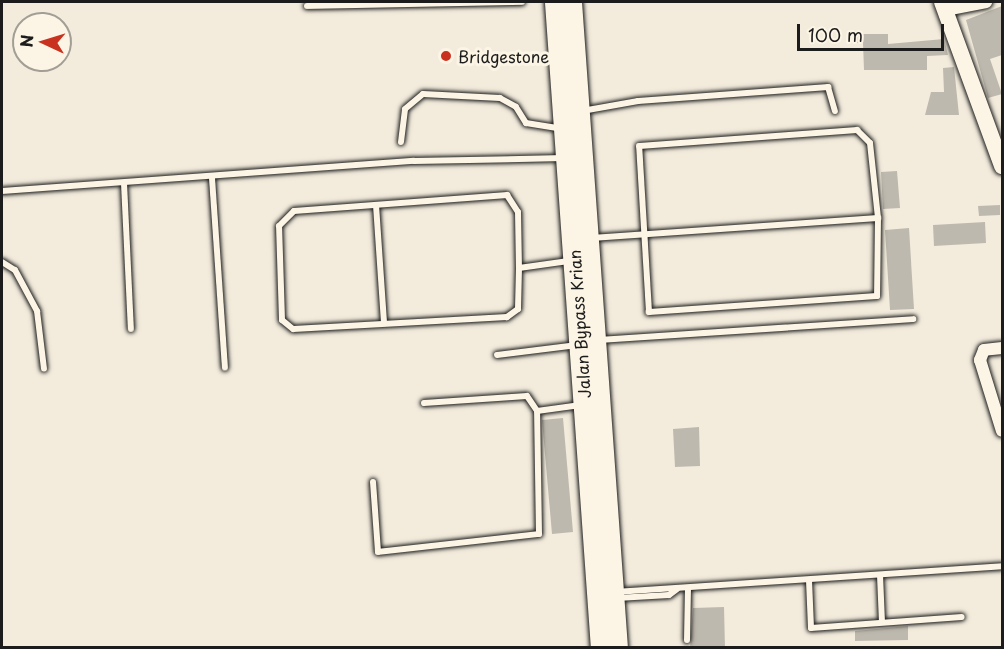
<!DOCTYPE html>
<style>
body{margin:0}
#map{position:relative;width:1004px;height:649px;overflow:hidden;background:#f3ecdd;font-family:"Playpen Sans",sans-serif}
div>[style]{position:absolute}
.building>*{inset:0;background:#beb9ae}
.roads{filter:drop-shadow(0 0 2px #1c1c1c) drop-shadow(0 0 2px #1c1c1c)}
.lane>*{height:6px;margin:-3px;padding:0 3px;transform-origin:3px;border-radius:3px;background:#fcf5e5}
.street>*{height:12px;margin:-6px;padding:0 6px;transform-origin:6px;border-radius:6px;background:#fcf5e5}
.secondary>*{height:16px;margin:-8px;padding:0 8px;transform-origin:8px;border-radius:8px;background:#fcf5e5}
.highway>*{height:21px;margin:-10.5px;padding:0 10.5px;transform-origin:10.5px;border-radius:10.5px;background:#fcf5e5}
.dots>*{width:16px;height:16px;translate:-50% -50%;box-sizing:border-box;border:3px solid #fcf5e5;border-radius:50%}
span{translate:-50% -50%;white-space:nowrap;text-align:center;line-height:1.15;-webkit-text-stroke:6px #fcf5e5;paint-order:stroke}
.poi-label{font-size:16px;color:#1c1c1c}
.left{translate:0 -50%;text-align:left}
.street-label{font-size:16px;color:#1c1c1c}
.frame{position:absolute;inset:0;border:3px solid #1c1c1c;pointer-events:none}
.north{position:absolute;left:12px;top:12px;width:60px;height:60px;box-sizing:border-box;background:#fcf5e5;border:2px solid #a29e95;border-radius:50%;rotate:274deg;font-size:16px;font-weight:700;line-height:24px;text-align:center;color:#1c1c1c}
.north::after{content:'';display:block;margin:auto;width:21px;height:27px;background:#c8321e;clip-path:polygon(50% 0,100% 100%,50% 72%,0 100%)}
.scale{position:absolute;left:797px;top:24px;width:147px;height:27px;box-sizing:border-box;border:3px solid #1c1c1c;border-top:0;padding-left:8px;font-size:18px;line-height:21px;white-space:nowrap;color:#1c1c1c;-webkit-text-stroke:4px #fcf5e5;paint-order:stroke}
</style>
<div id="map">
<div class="building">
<div style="clip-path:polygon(1002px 6px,1002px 55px,990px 59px,1002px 94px,988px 98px,966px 20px)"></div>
<div style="clip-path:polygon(857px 34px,888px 34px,888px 44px,944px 39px,948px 55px,927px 56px,927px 70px,864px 70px,863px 43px,857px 43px)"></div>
<div style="clip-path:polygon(954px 67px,959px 115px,925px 115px,931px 92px,944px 92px,943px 68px)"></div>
<div style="clip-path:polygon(897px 171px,900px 208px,883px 209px,881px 172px)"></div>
<div style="clip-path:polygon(1000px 205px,1000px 215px,979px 216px,978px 206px)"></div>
<div style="clip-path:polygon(985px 222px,986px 243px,934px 246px,933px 225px)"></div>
<div style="clip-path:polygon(909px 228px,914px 309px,890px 310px,885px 230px)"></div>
<div style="clip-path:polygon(563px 418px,573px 532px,552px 534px,542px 420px)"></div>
<div style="clip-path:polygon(699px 427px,700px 466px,675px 467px,673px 429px)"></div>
<div style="clip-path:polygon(724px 607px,725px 648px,690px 648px,693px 608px)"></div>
<div style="clip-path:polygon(908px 626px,908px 640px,855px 641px,855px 631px)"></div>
</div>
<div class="roads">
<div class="lane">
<div style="left:307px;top:6px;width:215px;rotate:-1.1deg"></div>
<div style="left:582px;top:111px;width:57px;rotate:-10.1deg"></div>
<div style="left:638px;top:101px;width:191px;rotate:-4.2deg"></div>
<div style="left:828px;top:87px;width:25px;rotate:74deg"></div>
<div style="left:857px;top:130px;width:18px;rotate:45deg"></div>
<div style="left:870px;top:143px;width:75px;rotate:83.9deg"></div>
<div style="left:878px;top:218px;width:78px;rotate:90.7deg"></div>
<div style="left:877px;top:296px;width:229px;rotate:176deg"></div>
<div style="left:649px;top:312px;width:166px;rotate:-93.4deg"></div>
<div style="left:639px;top:146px;width:219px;rotate:-4.2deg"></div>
<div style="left:401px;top:142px;width:33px;rotate:-83deg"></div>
<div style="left:405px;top:109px;width:23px;rotate:-40deg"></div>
<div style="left:423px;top:94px;width:77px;rotate:3deg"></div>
<div style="left:500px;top:98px;width:18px;rotate:29deg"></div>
<div style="left:516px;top:107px;width:19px;rotate:58deg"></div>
<div style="left:526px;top:123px;width:33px;rotate:9deg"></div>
<div style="left:212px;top:178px;width:190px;rotate:86.1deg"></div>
<div style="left:124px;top:183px;width:146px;rotate:87.3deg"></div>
<div style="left:2px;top:191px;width:413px;rotate:-4.2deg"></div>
<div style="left:414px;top:161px;width:150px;rotate:-1.1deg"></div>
<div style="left:376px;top:205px;width:118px;rotate:86.1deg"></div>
<div style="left:591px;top:238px;width:288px;rotate:-4deg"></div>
<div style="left:2px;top:262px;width:15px;rotate:32deg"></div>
<div style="left:15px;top:270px;width:47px;rotate:61.8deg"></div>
<div style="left:37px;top:311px;width:58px;rotate:83.1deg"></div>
<div style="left:519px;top:268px;width:41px;rotate:91.4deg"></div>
<div style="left:518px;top:309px;width:14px;rotate:144deg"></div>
<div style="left:507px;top:317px;width:214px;rotate:176.8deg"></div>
<div style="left:293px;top:329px;width:14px;rotate:-141deg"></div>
<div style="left:282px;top:320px;width:94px;rotate:-91.8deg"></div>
<div style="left:279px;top:226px;width:21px;rotate:-45deg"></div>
<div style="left:294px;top:211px;width:214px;rotate:-4.3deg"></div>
<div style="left:507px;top:195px;width:20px;rotate:57deg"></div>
<div style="left:518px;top:212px;width:56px;rotate:89deg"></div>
<div style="left:519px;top:268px;width:50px;rotate:-8deg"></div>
<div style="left:599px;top:340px;width:315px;rotate:-3.8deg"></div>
<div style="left:497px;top:355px;width:81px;rotate:-7.1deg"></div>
<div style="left:424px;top:403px;width:103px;rotate:-3.9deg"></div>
<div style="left:527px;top:396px;width:18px;rotate:56deg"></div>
<div style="left:373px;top:482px;width:70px;rotate:85.9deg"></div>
<div style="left:378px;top:552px;width:162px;rotate:-6.4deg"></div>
<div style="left:539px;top:534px;width:123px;rotate:-90.9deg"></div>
<div style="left:537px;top:411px;width:44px;rotate:-7.8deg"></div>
<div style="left:880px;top:575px;width:47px;rotate:87.6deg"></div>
<div style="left:809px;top:580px;width:48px;rotate:87.6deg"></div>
<div style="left:811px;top:628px;width:151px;rotate:-4.2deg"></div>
<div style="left:615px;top:592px;width:388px;rotate:-3.8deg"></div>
<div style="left:617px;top:598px;width:52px;rotate:-3.3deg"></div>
<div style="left:669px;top:595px;width:10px;rotate:-37deg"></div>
<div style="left:687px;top:640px;width:52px;rotate:-88.9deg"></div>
</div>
<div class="street">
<div style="left:945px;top:10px;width:42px;rotate:-11deg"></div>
<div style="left:1002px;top:348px;width:18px;rotate:174deg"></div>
<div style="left:984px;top:350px;width:11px;rotate:112deg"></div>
<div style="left:980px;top:360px;width:74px;rotate:72.8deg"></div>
</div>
<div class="secondary">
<div style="left:942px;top:2px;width:175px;rotate:69.9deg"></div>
</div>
<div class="highway">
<div style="left:555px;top:2px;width:648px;rotate:85.93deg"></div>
<div style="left:571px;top:2px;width:648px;rotate:85.93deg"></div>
</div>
</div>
<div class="dots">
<div style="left:446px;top:56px;background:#c8321e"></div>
</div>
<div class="poi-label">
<span class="left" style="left:458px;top:56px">Bridgestone</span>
</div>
<div class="street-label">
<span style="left:579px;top:324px;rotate:-94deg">Jalan Bypass Krian</span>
</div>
<div class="frame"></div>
<div class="north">N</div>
<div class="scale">100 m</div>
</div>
